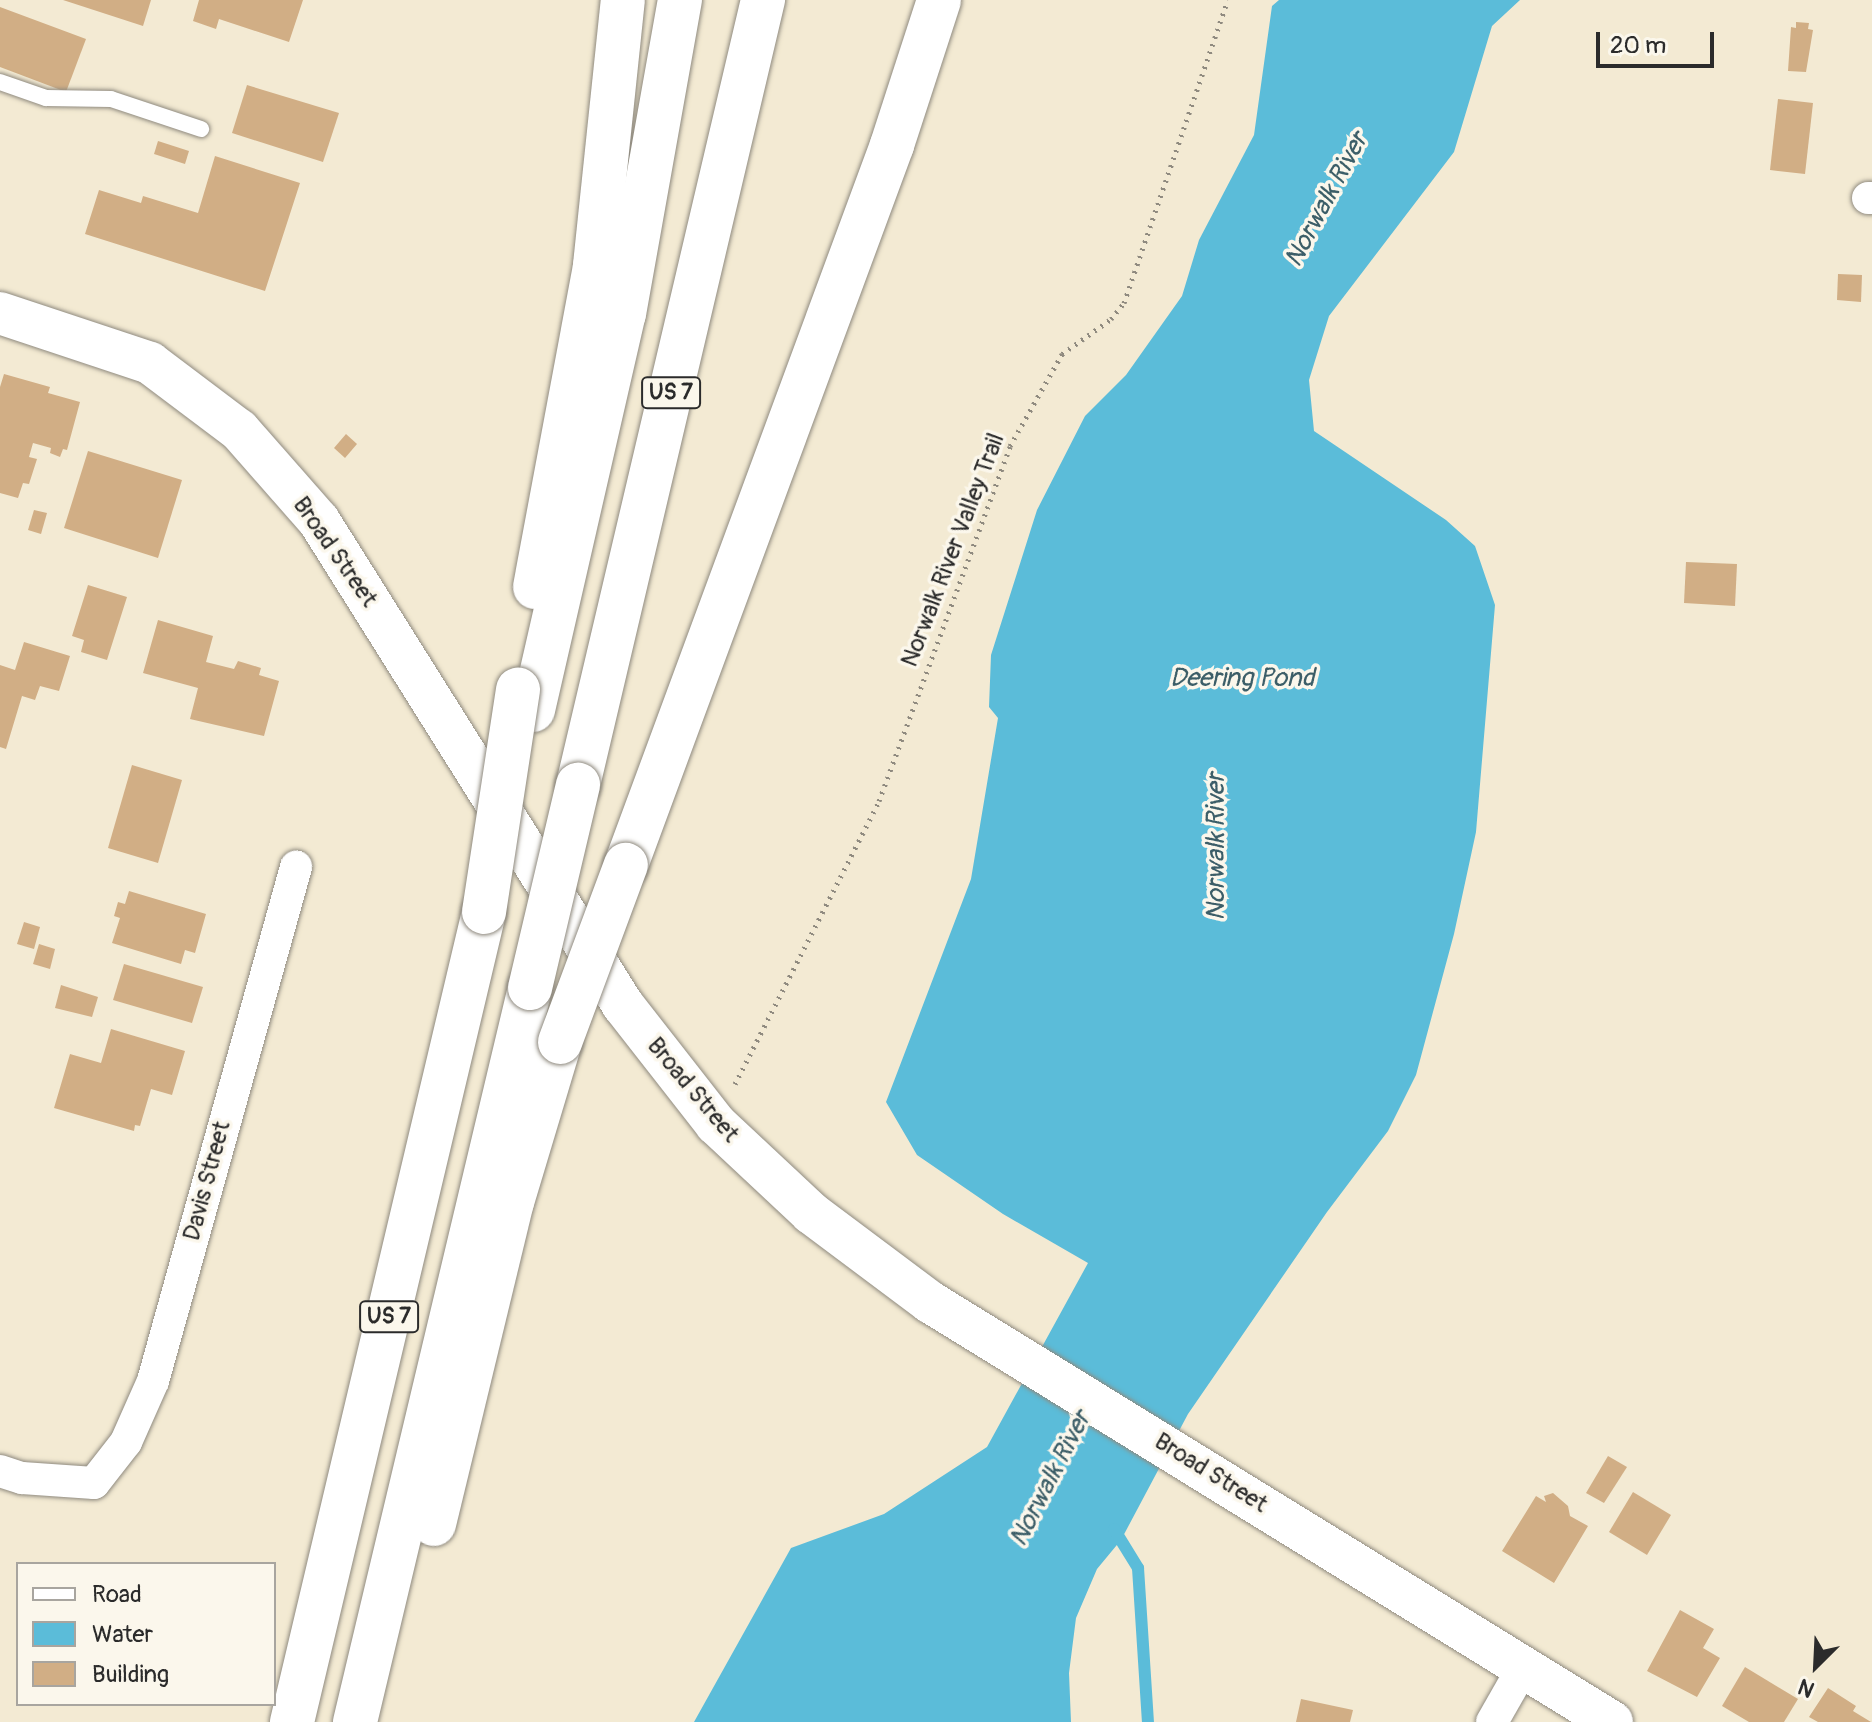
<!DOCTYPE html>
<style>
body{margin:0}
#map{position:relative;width:1872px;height:1722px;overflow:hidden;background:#f3ead3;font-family:Pangolin,sans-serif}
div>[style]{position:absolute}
.water>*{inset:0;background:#5bbcd9}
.stream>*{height:12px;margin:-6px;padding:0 6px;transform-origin:6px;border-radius:6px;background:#5bbcd9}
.building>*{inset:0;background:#d1ae85}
.path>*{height:5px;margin-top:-2.5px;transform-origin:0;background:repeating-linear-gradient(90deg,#8f8a7f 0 2px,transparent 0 8px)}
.roads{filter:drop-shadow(0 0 2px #8f8a7f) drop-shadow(0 0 2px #8f8a7f)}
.service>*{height:16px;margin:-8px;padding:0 8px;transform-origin:8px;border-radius:8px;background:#fff}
.minor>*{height:32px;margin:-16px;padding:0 16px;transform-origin:16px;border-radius:16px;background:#fff}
.tertiary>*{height:42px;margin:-21px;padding:0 21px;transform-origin:21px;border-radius:21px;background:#fff}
.motorway>*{height:44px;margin:-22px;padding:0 22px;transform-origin:22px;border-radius:22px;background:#fff}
.bridges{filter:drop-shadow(0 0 2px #8f8a7f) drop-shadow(0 0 2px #8f8a7f)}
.motorway-bridge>*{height:44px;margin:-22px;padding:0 22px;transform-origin:22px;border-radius:22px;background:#fff}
span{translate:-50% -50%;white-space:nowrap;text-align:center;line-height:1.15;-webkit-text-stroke:7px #fbf7ec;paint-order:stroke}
.shield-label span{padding:2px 6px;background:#fbf7ec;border:2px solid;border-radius:6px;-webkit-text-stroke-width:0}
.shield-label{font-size:22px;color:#2b2b2b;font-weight:700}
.street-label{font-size:24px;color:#2b2b2b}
.water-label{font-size:26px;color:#3c5e68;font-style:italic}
.legend{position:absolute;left:16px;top:1562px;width:260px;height:144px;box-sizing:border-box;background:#fbf7ec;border:2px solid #a8a59f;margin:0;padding:10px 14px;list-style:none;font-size:24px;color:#2b2b2b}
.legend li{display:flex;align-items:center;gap:16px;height:40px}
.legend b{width:40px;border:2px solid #a8a59f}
.north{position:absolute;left:1776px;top:1626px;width:80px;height:80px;-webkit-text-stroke:6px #fbf7ec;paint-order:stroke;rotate:204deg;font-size:22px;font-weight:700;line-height:32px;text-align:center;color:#2b2b2b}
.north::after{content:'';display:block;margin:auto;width:28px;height:36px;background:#2b2b2b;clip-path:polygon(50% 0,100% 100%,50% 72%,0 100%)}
.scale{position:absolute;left:1596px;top:32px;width:118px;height:36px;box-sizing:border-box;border:4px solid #2b2b2b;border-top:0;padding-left:10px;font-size:24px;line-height:28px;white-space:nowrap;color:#2b2b2b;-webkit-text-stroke:6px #fbf7ec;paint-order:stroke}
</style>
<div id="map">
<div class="water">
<div style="clip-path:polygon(1279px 0,1520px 0,1492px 26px,1454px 152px,1329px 316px,1309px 380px,1314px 431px,1446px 520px,1475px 546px,1495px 605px,1476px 832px,1454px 934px,1416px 1075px,1388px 1131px,1327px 1212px,1188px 1414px,1121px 1540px,1097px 1569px,1076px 1618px,1069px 1673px,1071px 1722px,694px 1722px,791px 1548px,884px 1514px,987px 1447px,1088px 1263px,1003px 1214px,917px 1155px,886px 1102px,971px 879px,998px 718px,989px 707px,991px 655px,1037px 510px,1085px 416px,1126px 375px,1182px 296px,1199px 240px,1254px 135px,1272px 6px)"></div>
</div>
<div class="stream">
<div style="left:1114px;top:1529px;width:46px;rotate:58.4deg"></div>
<div style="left:1138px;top:1568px;width:154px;rotate:86.3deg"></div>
</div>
<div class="building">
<div style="clip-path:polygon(63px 0,151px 0,143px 26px)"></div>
<div style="clip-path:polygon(199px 0,303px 0,289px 42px,219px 19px,216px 29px,193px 21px)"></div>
<div style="clip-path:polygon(0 7px,86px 39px,66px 92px,0 67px)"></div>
<div style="clip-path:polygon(1796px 22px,1809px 23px,1808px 29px,1813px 30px,1806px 72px,1788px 71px,1791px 27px,1796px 28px)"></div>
<div style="clip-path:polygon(247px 85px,339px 113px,323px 162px,232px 133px)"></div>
<div style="clip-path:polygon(1778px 99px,1813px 103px,1805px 174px,1770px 170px)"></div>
<div style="clip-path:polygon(158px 141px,189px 151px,185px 164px,154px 154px)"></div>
<div style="clip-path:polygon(215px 156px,300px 183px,265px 291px,85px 234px,99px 190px,141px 203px,143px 196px,198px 213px)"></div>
<div style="clip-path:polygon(1838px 274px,1862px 275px,1861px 302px,1837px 300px)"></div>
<div style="clip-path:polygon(4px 374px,50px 387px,48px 393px,80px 402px,67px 450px,63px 449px,60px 457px,50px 453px,51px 448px,33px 443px,29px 457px,37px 459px,29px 484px,23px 483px,18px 498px,0 493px,0 387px)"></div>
<div style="clip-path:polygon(346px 434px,357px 444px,345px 458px,334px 448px)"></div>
<div style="clip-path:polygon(88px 451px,182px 480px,158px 558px,64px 528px)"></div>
<div style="clip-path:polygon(34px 510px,47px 513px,41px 534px,28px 530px)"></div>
<div style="clip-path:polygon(1686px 562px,1737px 564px,1735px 606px,1684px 603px)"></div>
<div style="clip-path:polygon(88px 585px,127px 597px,107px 660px,81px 652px,84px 640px,72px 636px)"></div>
<div style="clip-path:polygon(158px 620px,213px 636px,206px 662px,234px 669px,238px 661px,261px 668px,259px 675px,279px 681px,264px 736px,190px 719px,198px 688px,143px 673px)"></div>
<div style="clip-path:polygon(24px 642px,70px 656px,59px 691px,40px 686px,35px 700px,22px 696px,6px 749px,0 747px,0 665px,15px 670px)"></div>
<div style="clip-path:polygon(132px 765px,182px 780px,158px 863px,108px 848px)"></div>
<div style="clip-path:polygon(129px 891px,206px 914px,195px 953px,185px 950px,181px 964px,112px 943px,120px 918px,114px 916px,118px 902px,125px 904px)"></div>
<div style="clip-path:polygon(24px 922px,40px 927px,34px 949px,17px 944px)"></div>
<div style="clip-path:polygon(39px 944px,55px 949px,50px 969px,33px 964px)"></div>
<div style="clip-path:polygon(124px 964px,203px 987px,192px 1023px,113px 1000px)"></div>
<div style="clip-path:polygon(61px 985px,98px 997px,92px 1017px,55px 1008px)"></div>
<div style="clip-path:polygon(111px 1029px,185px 1051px,172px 1095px,151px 1089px,140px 1126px,135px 1125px,134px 1131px,54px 1108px,70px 1054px,101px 1063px)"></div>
<div style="clip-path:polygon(1608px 1456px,1627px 1467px,1604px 1503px,1586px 1493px)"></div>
<div style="clip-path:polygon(1633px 1492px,1671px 1515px,1647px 1555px,1609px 1532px)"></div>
<div style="clip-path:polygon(1553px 1493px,1568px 1506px,1570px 1516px,1588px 1526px,1554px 1583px,1502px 1551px,1536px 1496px,1546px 1502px,1544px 1496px)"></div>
<div style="clip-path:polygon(1680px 1610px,1714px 1629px,1703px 1648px,1720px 1658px,1697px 1697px,1647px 1671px)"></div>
<div style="clip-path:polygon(1745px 1667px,1798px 1699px,1784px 1722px,1749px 1722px,1722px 1706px)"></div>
<div style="clip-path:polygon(1828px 1688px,1856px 1706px,1853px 1711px,1871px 1722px,1818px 1722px,1809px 1717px)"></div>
<div style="clip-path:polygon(1301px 1699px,1353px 1710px,1350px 1722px,1296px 1722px)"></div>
</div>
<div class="path">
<div style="left:735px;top:1084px;width:318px;rotate:-63deg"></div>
<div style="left:879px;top:801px;width:378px;rotate:-69.7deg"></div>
<div style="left:1010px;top:446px;width:106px;rotate:-60.5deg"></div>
<div style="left:1062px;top:354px;width:60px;rotate:-35.5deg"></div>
<div style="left:1111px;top:319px;width:21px;rotate:-51deg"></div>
<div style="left:1124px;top:303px;width:320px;rotate:-71.1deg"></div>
</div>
<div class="roads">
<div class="service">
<div style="left:0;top:82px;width:49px;rotate:19.2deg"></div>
<div style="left:46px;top:98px;width:65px;rotate:0.9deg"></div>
<div style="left:111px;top:99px;width:95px;rotate:18.4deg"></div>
</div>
<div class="minor">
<div style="left:1868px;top:198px;width:4px"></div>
<div style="left:0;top:1471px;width:23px;rotate:18deg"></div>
<div style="left:22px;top:1478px;width:72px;rotate:4deg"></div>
<div style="left:94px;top:1483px;width:52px;rotate:-52deg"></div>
<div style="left:126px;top:1442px;width:67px;rotate:-66.1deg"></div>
<div style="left:153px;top:1381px;width:534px;rotate:-74.45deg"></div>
<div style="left:1492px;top:1722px;width:64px;rotate:-60.3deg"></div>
</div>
<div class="tertiary">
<div style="left:0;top:313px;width:158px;rotate:18.4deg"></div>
<div style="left:150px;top:363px;width:111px;rotate:37deg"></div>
<div style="left:239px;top:430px;width:121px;rotate:48.7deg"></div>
<div style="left:319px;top:521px;width:572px;rotate:57.87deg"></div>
<div style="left:623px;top:1005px;width:151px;rotate:52deg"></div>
<div style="left:716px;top:1124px;width:130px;rotate:43.1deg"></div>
<div style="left:811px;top:1213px;width:149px;rotate:36.8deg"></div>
<div style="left:930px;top:1302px;width:801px;rotate:31.63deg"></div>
</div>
<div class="motorway">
<div style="left:535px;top:587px;width:328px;rotate:-79.4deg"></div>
<div style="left:595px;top:265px;width:266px;rotate:-84deg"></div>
<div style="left:533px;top:710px;width:406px;rotate:-77.1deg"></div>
<div style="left:624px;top:314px;width:319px;rotate:-79.9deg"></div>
<div style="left:578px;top:785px;width:807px;rotate:-76.74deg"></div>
<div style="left:626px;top:865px;width:768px;rotate:-69.72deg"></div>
<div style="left:892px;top:145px;width:152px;rotate:-72deg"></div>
<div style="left:434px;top:1524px;width:331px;rotate:-76.4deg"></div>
<div style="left:512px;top:1202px;width:167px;rotate:-73.3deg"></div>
<div style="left:292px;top:1722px;width:832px;rotate:-76.66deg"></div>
<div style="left:355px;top:1722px;width:755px;rotate:-76.59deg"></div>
</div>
</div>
<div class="bridges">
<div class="motorway-bridge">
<div style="left:484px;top:912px;width:225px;rotate:-81.3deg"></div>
<div style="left:530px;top:988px;width:209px;rotate:-76.7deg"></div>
<div style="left:560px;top:1042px;width:189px;rotate:-69.6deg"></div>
</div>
</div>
<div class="shield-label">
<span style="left:671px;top:393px">US 7</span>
<span style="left:389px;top:1317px">US 7</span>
</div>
<div class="street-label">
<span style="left:953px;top:550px;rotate:-69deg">Norwalk River Valley Trail</span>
<span style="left:335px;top:552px;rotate:55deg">Broad Street</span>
<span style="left:693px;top:1090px;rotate:50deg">Broad Street</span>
<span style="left:207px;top:1181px;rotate:-75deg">Davis Street</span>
<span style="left:1211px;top:1473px;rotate:32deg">Broad Street</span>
</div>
<div class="water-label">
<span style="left:1327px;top:200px;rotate:-62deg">Norwalk River</span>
<span style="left:1242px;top:679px">Deering Pond</span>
<span style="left:1217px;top:847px;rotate:-90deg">Norwalk River</span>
<span style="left:1051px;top:1479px;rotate:-63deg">Norwalk River</span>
</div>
<ul class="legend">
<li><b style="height:10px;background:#fff"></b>Road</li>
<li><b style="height:22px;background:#5bbcd9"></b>Water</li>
<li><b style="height:22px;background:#d1ae85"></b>Building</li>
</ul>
<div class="north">N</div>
<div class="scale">20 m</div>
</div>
